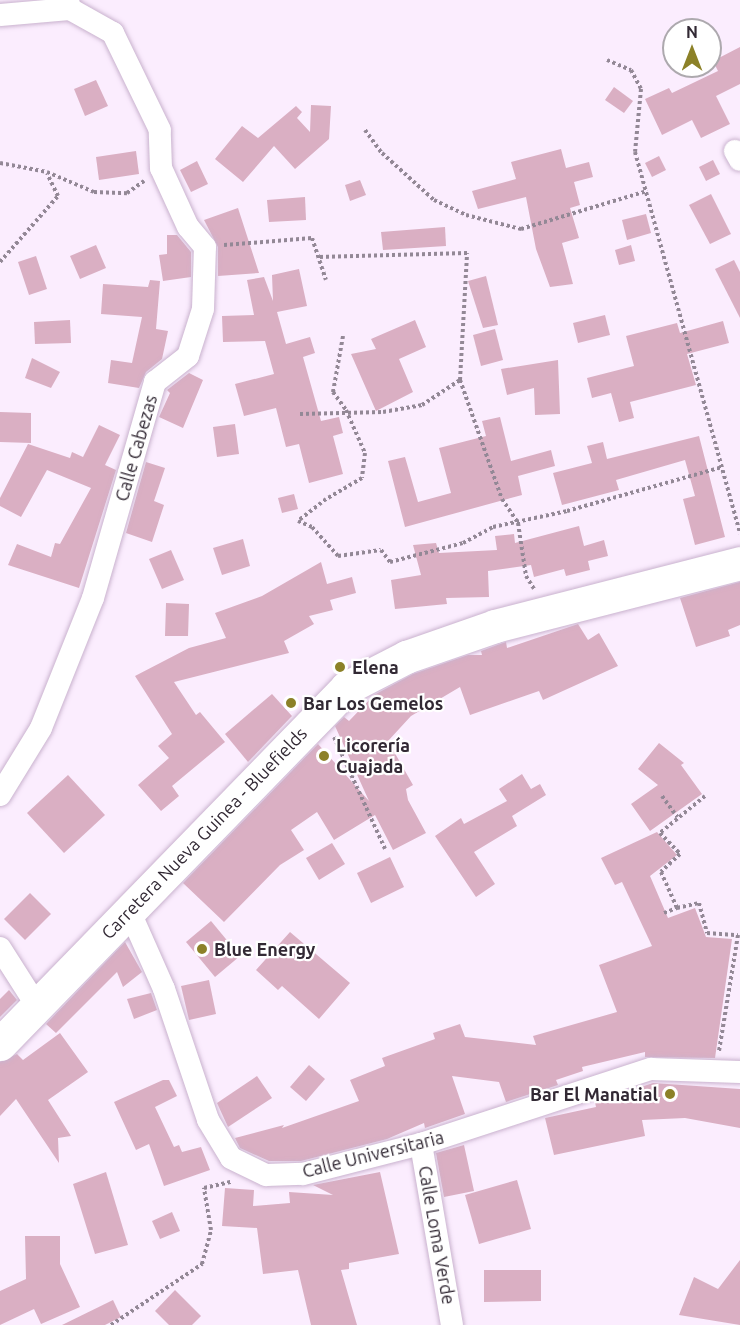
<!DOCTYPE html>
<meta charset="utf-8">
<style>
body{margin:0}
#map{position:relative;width:740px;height:1325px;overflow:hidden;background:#fbedfe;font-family:Ubuntu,sans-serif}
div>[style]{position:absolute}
.building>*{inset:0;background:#daafc3}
.path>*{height:4px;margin-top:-2px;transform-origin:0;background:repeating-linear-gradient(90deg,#938896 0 3px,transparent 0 6px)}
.roads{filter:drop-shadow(0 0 2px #c9b2ce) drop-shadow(0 0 2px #c9b2ce)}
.minor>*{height:22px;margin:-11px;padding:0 11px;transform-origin:11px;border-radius:11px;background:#fff}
.highway>*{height:33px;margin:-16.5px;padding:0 16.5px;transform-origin:16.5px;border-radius:16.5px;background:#fff}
.dots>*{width:16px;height:16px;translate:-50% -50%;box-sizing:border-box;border:3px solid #fff;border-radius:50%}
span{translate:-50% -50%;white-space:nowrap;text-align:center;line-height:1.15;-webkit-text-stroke:4.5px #fff;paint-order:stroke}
.street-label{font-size:18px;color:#322934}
.poi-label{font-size:18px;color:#322934;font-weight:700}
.left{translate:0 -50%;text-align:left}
.right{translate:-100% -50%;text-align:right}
.north{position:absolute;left:662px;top:18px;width:60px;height:60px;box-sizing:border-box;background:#fff;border:2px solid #ada9ae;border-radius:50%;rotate:0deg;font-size:16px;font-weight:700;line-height:24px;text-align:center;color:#322934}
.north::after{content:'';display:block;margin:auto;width:21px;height:27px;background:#8c8128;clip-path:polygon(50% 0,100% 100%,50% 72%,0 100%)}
</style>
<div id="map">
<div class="building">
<div style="clip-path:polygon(740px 47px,740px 84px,716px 96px,730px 124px,701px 138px,692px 120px,662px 135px,645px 99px,669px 88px,672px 93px,718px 71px,713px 61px)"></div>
<div style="clip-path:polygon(96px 80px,108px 106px,85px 116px,74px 89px)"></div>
<div style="clip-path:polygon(614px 87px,633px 101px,624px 113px,605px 100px)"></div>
<div style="clip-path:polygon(311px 105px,331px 106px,329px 139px,295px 169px,274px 146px,243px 182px,215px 159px,242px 126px,258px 138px,296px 106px,302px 112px,297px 118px,310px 132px)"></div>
<div style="clip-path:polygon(561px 149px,566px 168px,589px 162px,593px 177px,574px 182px,580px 205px,570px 208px,579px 238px,562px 243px,573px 284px,550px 287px,536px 249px,526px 197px,478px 209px,472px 191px,516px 179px,511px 162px)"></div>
<div style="clip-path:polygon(136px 151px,139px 174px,99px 180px,96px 157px)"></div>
<div style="clip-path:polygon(659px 156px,666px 170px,652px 177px,645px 163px)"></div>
<div style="clip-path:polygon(713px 160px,720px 174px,706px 181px,699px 167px)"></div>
<div style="clip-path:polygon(197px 161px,208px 184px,191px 192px,180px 170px)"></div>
<div style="clip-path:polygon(360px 180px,366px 195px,350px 201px,345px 185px)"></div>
<div style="clip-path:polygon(711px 194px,731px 234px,710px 244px,689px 205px)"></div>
<div style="clip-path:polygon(305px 197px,306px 220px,269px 222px,267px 200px)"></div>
<div style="clip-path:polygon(238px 208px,259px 273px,218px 276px,218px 247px,204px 220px)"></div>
<div style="clip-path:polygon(646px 214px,651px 233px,627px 240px,622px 220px)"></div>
<div style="clip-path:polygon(445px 227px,446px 246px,383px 250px,381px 232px)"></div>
<div style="clip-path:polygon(167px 235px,177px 235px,191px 252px,191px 277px,163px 281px,159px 255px,167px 254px)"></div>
<div style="clip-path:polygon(96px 245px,106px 268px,80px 279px,70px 256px)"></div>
<div style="clip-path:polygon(631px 245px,635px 261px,619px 265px,615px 250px)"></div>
<div style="clip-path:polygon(36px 256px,47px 289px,29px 295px,18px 262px)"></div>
<div style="clip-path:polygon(734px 260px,740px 272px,740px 318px,715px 269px)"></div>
<div style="clip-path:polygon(299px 269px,307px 306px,277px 312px,286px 344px,310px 337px,315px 353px,303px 357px,321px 421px,339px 417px,343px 433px,333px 436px,343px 474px,309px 483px,299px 444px,286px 447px,276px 408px,244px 416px,235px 384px,274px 374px,265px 341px,223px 342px,222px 316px,254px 315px,247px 280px,264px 277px,273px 301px,272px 275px)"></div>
<div style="clip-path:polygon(486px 276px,498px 325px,483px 328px,468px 281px)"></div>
<div style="clip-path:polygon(150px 280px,160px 281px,156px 329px,168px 331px,162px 359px,146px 372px,139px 388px,108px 383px,111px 360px,132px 363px,142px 317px,101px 314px,103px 284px,148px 287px)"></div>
<div style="clip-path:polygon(605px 315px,610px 335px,578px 343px,573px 323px)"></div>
<div style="clip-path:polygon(70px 320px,71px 343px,35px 344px,34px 322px)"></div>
<div style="clip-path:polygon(415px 320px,426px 347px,399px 359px,413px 392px,376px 411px,351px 354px,376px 349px,371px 339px)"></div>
<div style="clip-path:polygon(723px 321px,729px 343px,687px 354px,696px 385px,630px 402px,634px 418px,619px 422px,611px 393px,592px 398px,587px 378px,634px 366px,626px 336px,677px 323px,680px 333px)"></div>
<div style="clip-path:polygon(495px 329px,503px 360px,481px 366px,473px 335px)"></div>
<div style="clip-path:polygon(32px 358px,60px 372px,51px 388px,25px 378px)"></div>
<div style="clip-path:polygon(558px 360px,560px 414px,535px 415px,534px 388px,507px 395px,501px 369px)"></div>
<div style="clip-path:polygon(189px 373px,203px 380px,183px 428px,159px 417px,170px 393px,167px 390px)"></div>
<div style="clip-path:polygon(0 412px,31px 413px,31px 443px,0 442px)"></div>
<div style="clip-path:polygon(500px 417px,511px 461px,551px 450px,555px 466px,518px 476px,522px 495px,405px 527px,388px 461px,405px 457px,418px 502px,451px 493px,439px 448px,486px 436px,482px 421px)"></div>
<div style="clip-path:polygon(235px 424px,239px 454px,217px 457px,213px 427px)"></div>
<div style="clip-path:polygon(99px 425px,120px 435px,105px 465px,116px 470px,79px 588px,8px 565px,17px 544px,51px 557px,55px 543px,60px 544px,91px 488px,47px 470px,21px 517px,0 506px,0 498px,28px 444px,70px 458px,72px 452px,83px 457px)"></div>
<div style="clip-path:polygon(699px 436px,725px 537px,695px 545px,683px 499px,695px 496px,685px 460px,616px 480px,619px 490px,562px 505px,553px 473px,592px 463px,587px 446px,603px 442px,607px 459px)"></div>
<div style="clip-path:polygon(146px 462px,165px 468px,154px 501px,164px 505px,152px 542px,126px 533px)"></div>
<div style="clip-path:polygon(294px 494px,298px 509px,282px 513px,278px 498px)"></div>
<div style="clip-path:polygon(579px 526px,584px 546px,604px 540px,608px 556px,588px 561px,590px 570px,566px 576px,564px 569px,534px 577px,531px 565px,488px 571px,489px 597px,446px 598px,447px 604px,395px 609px,391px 580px,421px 575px,413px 545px,436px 543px,439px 553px,497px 550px,495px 536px,514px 534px,515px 543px)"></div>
<div style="clip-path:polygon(243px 539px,250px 566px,222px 575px,213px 548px)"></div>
<div style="clip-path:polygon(171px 550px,184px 580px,162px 589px,149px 559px)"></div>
<div style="clip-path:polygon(321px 562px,327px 584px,352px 577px,356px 593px,330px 600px,333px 610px,309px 616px,314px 624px,284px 641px,289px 653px,174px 682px,196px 715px,200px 712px,225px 742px,172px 786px,179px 796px,161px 811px,138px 785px,169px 758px,158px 746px,172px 734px,135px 676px,189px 648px,226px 638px,215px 613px,262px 596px)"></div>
<div style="clip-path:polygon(740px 582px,740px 625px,728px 630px,730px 636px,696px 647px,680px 598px)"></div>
<div style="clip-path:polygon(166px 603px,189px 604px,188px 636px,165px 636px)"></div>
<div style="clip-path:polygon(578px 624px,588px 640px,599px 633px,618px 666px,543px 700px,539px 691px,470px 715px,460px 687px,411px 716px,388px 741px,413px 785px,406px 789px,408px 800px,426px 833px,393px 850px,375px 815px,334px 840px,317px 812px,291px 830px,304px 850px,280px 865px,224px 922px,183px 883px,318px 744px,369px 801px,335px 726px,344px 717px,349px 721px,374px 695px,413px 674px,468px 655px,482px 655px,481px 651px,500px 644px,506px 642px,507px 648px)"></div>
<div style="clip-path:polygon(272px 694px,292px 716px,248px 762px,225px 734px)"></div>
<div style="clip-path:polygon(659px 743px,684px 763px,681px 765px,702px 794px,650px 831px,631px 804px,658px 785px,638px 769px)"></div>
<div style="clip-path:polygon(522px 774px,531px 789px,540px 784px,546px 795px,512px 816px,517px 826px,474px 852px,495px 884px,476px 897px,435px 836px,461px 818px,464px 824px,507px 801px,499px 789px)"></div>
<div style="clip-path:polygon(68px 775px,105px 815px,64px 853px,27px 813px)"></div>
<div style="clip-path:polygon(657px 832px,677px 855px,650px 876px,668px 918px,695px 908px,706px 937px,732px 939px,715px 1058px,645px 1057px,645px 1052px,582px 1067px,583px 1071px,556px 1080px,558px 1085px,506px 1102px,499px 1082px,452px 1076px,465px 1114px,425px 1128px,424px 1123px,387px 1139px,301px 1161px,269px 1161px,240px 1148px,235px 1138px,284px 1125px,282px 1128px,359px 1101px,350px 1080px,385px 1066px,382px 1058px,435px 1039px,433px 1033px,460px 1024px,465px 1037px,536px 1045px,533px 1036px,617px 1012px,599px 965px,652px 946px,622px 882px,615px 885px,601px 858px)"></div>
<div style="clip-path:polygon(332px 843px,345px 864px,319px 880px,306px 858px)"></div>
<div style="clip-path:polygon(390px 857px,404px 887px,371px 903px,357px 873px)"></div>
<div style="clip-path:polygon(30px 893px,51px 914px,25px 940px,4px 919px)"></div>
<div style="clip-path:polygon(211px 921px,240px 956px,215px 977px,186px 942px)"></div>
<div style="clip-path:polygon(290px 932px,350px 983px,319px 1019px,282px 986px,278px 990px,256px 970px)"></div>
<div style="clip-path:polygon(125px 942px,142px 972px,123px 987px,117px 972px,56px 1033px,46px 1024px)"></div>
<div style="clip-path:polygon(209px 980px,216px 1014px,189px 1020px,181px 986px)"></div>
<div style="clip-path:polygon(9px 990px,17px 1000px,0 1017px,0 999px)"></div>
<div style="clip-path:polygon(151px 993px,157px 1010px,134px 1019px,127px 999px)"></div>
<div style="clip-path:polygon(60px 1033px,88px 1072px,48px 1100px,71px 1136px,58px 1138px,59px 1163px,16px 1099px,0 1116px,0 1062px,17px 1054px,23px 1060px)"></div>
<div style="clip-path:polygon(309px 1065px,325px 1079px,306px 1101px,290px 1087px)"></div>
<div style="clip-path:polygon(257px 1076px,272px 1098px,228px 1127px,217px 1103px)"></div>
<div style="clip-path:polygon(163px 1080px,169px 1080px,177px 1096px,155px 1107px,174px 1147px,179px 1145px,182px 1152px,201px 1147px,210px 1170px,164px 1186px,149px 1144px,136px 1150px,114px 1102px)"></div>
<div style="clip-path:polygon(653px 1083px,740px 1089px,740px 1128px,685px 1118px,642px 1120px,645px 1136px,554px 1155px,545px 1118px,596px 1107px,595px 1102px)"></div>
<div style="clip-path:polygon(464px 1145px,474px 1191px,444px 1197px,436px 1153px)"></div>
<div style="clip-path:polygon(106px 1172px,128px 1245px,95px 1254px,73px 1184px)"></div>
<div style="clip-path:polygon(380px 1172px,399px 1254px,349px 1263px,349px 1269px,341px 1270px,357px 1325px,311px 1325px,298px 1270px,263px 1274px,257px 1228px,222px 1226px,225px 1188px,254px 1190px,253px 1206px,290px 1203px,289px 1192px,333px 1195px,313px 1185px)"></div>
<div style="clip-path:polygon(517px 1180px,531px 1229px,479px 1244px,465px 1195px)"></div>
<div style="clip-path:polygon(172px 1212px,180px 1231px,160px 1239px,152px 1221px)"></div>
<div style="clip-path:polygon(25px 1236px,60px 1236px,60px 1264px,80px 1307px,41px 1324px,34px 1309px,0 1325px,0 1291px,26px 1279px)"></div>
<div style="clip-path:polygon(740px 1260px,740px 1325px,679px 1315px,694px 1277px,718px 1289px)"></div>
<div style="clip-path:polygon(484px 1270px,541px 1270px,541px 1301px,484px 1302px)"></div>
<div style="clip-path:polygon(175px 1290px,201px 1316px,192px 1325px,169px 1325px,155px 1311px)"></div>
<div style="clip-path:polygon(113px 1300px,121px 1317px,105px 1325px,62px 1325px)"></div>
</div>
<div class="path">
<div style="left:607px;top:60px;width:26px;rotate:23deg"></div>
<div style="left:631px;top:70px;width:21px;rotate:62deg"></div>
<div style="left:641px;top:89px;width:63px;rotate:95.4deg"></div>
<div style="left:635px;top:152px;width:396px;rotate:74.6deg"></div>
<div style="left:365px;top:130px;width:29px;rotate:54deg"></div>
<div style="left:382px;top:153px;width:70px;rotate:42.1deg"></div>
<div style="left:434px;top:200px;width:35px;rotate:25deg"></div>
<div style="left:466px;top:215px;width:57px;rotate:14.3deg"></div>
<div style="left:521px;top:229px;width:132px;rotate:-16.8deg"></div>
<div style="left:0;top:163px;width:48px;rotate:10.8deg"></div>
<div style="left:47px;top:172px;width:51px;rotate:23.1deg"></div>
<div style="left:94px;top:192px;width:33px;rotate:2deg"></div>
<div style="left:127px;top:193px;width:21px;rotate:-35deg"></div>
<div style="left:224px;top:245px;width:88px;rotate:-4.5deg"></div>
<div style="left:312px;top:238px;width:44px;rotate:71.6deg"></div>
<div style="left:0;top:262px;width:88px;rotate:-48.7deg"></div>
<div style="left:58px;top:196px;width:25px;rotate:-116deg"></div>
<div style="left:343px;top:336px;width:57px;rotate:100.1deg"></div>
<div style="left:333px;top:392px;width:22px;rotate:54deg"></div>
<div style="left:346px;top:410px;width:47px;rotate:66.2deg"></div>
<div style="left:365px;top:453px;width:25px;rotate:97deg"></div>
<div style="left:362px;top:478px;width:42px;rotate:149.7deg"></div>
<div style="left:326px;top:499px;width:36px;rotate:142deg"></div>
<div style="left:298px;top:521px;width:15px;rotate:23deg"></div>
<div style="left:312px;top:527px;width:39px;rotate:48deg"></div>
<div style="left:338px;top:556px;width:43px;rotate:-7.9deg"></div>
<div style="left:381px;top:550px;width:15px;rotate:53deg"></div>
<div style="left:390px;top:562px;width:75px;rotate:-14.6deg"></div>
<div style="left:463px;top:543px;width:34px;rotate:-28deg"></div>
<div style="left:493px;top:527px;width:76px;rotate:-12.2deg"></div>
<div style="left:567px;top:511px;width:161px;rotate:-15.8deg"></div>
<div style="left:460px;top:380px;width:126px;rotate:70.6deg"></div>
<div style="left:502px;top:499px;width:29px;rotate:56deg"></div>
<div style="left:518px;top:523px;width:54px;rotate:81.4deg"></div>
<div style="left:526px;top:576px;width:15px;rotate:58deg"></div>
<div style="left:300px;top:414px;width:83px;rotate:-1.4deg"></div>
<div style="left:383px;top:412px;width:40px;rotate:-10deg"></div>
<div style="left:422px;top:405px;width:45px;rotate:-33.3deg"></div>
<div style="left:460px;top:380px;width:127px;rotate:-86.8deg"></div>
<div style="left:467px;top:253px;width:149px;rotate:178.5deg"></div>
<div style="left:334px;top:737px;width:123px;rotate:65.5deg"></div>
<div style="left:662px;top:796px;width:26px;rotate:54deg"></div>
<div style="left:705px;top:796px;width:58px;rotate:140.6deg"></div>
<div style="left:660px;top:833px;width:29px;rotate:46deg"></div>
<div style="left:680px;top:854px;width:26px;rotate:137deg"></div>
<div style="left:661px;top:872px;width:39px;rotate:66deg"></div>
<div style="left:677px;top:908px;width:23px;rotate:-13deg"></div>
<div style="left:699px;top:903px;width:31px;rotate:75deg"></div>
<div style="left:707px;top:933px;width:31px;rotate:4deg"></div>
<div style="left:738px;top:935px;width:118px;rotate:99.3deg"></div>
<div style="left:664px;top:913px;width:14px;rotate:-21deg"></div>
<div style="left:111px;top:1325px;width:110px;rotate:-33.8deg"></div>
<div style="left:202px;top:1264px;width:35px;rotate:-75deg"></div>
<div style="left:211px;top:1230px;width:43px;rotate:-99.5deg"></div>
<div style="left:204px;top:1188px;width:28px;rotate:-13deg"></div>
</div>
<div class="roads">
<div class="minor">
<div style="left:0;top:15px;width:70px;rotate:-4.9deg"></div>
<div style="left:735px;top:151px;width:10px;rotate:61deg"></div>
<div style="left:0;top:795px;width:79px;rotate:-58.5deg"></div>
<div style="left:41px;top:728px;width:140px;rotate:-68.2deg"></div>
<div style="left:93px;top:598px;width:225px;rotate:-74deg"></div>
<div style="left:155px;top:382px;width:42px;rotate:-38.2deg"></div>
<div style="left:188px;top:356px;width:49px;rotate:-72.3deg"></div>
<div style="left:203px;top:309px;width:62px;rotate:-88.2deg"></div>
<div style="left:205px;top:247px;width:26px;rotate:-130deg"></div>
<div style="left:188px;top:227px;width:65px;rotate:-114.6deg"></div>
<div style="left:161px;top:168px;width:38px;rotate:-92deg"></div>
<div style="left:160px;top:130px;width:108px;rotate:-115.9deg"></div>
<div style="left:113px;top:33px;width:49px;rotate:-150.8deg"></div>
<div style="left:70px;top:9px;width:9px;rotate:-103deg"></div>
<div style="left:129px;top:910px;width:86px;rotate:66.1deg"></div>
<div style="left:164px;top:989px;width:138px;rotate:71.4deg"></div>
<div style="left:208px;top:1120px;width:44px;rotate:58.8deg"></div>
<div style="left:231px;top:1158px;width:39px;rotate:26deg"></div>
<div style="left:266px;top:1175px;width:37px;rotate:-2deg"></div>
<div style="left:303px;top:1174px;width:122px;rotate:-14.3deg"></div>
<div style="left:421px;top:1144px;width:242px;rotate:-18.1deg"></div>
<div style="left:651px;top:1069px;width:89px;rotate:1.9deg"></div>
<div style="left:0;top:948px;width:69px;rotate:57.5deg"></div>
<div style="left:421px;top:1144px;width:184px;rotate:80.3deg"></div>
</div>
<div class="highway">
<div style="left:0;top:1044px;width:496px;rotate:-45.8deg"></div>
<div style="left:346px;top:688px;width:68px;rotate:-27.3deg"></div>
<div style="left:406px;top:657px;width:94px;rotate:-19.2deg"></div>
<div style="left:495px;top:626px;width:253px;rotate:-14.4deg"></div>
</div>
</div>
<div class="dots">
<div style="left:340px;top:667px;background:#8c8128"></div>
<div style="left:291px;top:703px;background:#8c8128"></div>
<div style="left:324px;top:756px;background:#8c8128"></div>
<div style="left:202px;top:949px;background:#8c8128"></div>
<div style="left:670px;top:1094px;background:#8c8128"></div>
</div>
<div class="street-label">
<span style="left:136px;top:448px;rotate:-74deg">Calle Cabezas</span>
<span style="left:204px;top:833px;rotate:-46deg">Carretera Nueva Guinea - Bluefields</span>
<span style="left:373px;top:1154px;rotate:-14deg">Calle Universitaria</span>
<span style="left:437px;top:1235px;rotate:80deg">Calle Loma Verde</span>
</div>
<div class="poi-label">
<span class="left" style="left:352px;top:667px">Elena</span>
<span class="left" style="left:303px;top:703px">Bar Los Gemelos</span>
<span class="left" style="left:336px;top:756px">Licorería<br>Cuajada</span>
<span class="left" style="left:214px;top:949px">Blue Energy</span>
<span class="right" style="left:658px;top:1094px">Bar El Manatial</span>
</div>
<div class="north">N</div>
</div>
